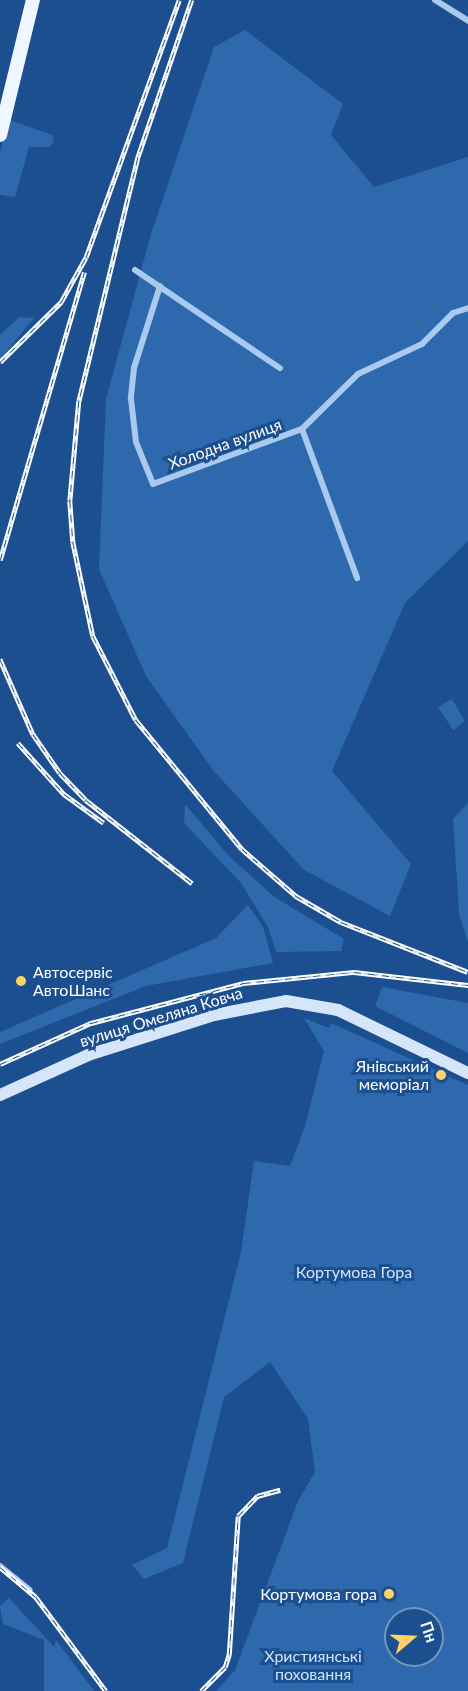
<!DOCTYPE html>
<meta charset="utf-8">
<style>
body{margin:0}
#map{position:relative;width:468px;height:1691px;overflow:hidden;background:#1b4f8f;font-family:Lato,sans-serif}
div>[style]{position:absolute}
.green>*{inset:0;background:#2e69ad}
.minor>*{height:6px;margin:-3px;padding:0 3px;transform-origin:3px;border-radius:3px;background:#a9c9ee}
.secondary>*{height:12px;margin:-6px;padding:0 6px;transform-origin:6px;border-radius:6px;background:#d6e6fa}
.primary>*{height:14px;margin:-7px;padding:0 7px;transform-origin:7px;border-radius:7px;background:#f0f6ff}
.rail>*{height:4.5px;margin-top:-2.25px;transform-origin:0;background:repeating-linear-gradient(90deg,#1b4f8f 0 7px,#fff 0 14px);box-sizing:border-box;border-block:2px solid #fff}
.dots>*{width:16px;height:16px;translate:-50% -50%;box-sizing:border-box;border:3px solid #1b4f8f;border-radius:50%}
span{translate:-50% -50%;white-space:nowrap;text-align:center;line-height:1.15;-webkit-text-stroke:6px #1b4f8f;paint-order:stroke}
.street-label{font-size:16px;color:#fff}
.poi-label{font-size:16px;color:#fff}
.left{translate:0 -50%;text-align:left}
.right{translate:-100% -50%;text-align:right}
.park-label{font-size:16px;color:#cfe3fa}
.north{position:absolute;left:384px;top:1607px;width:60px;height:60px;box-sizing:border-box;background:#1b4f8f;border:2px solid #7695bc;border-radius:50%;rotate:71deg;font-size:16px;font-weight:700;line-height:24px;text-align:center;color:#fff}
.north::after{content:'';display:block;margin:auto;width:21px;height:27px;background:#ffd166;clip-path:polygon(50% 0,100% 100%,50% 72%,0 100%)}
</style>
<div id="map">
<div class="green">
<div style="clip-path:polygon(245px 30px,343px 104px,331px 135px,374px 187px,468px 157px,468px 541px,405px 603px,332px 771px,411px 864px,390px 916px,304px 870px,213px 770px,146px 676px,99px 569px,106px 399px,151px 234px,214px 47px)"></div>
<div style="clip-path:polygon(10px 120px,52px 135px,54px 142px,49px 147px,29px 147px,15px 197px,0 195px,0 152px)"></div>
<div style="clip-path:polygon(19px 317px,34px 318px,0 359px,0 335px)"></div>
<div style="clip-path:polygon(452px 699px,465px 721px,453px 730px,438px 707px)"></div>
<div style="clip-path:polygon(468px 803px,468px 942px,459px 914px,453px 819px)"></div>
<div style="clip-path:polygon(185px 804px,228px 855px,273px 896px,344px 939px,341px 951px,276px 952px,268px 927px,241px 883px,184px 823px)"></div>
<div style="clip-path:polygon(248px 905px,263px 927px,273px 963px,146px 986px,0 1044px,0 1032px,216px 938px)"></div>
<div style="clip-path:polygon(382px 987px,468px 1003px,468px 1053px,375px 1006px)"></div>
<div style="clip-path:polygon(evenodd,304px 1018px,329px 1028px,331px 1023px,468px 1085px,468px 1691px,216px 1691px,235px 1670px,298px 1501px,315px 1472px,308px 1419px,270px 1362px,224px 1397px,183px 1563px,144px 1579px,132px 1565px,167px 1548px,241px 1252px,254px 1161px,290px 1166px,305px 1126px,324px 1051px,304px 1018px,396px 1619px,432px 1619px,432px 1655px,396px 1655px,396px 1619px)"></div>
<div style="clip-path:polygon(9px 1598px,54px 1647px,56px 1640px,94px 1691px,44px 1691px,44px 1640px,3px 1624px,0 1606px)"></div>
</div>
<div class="minor">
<div style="left:435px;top:0;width:39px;rotate:32deg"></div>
<div style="left:135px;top:270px;width:175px;rotate:34.1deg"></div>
<div style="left:160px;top:286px;width:86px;rotate:107.6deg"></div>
<div style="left:134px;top:368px;width:31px;rotate:96deg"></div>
<div style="left:131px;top:399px;width:43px;rotate:83.4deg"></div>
<div style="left:136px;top:442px;width:45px;rotate:68deg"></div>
<div style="left:153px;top:484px;width:159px;rotate:-20.3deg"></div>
<div style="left:302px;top:429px;width:78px;rotate:-44.5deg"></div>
<div style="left:358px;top:374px;width:71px;rotate:-25.1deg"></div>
<div style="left:422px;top:344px;width:44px;rotate:-45deg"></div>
<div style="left:453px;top:313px;width:16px;rotate:-18deg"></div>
<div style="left:302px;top:429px;width:159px;rotate:69.7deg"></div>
<div style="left:0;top:1566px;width:38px;rotate:39deg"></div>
</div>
<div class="secondary">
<div style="left:0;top:1095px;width:97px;rotate:-24.4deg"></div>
<div style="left:88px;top:1055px;width:132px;rotate:-17.6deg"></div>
<div style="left:214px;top:1015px;width:73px;rotate:-11deg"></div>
<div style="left:286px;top:1001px;width:53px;rotate:9.8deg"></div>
<div style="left:338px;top:1010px;width:144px;rotate:25.9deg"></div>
</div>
<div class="primary">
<div style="left:0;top:135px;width:139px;rotate:-76.3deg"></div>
</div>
<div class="rail">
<div style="left:192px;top:0;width:167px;rotate:108.9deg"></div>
<div style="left:138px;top:158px;width:250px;rotate:103.6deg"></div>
<div style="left:79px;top:401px;width:100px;rotate:95.1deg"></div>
<div style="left:70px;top:501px;width:41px;rotate:85.8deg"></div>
<div style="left:73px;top:542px;width:96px;rotate:78deg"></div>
<div style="left:93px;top:636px;width:94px;rotate:62.9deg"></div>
<div style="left:136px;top:720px;width:167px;rotate:50.6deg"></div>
<div style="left:242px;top:849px;width:72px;rotate:41deg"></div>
<div style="left:296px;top:896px;width:52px;rotate:30deg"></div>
<div style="left:341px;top:922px;width:136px;rotate:21.5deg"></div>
<div style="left:0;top:362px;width:86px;rotate:-44.5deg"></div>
<div style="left:61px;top:302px;width:51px;rotate:-60.9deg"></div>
<div style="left:86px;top:257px;width:273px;rotate:-70.1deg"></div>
<div style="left:0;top:560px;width:300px;rotate:-73.7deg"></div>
<div style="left:0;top:659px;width:82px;rotate:66.3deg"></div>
<div style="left:33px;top:734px;width:47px;rotate:55.3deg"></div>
<div style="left:60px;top:773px;width:37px;rotate:46deg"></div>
<div style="left:86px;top:800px;width:135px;rotate:38.1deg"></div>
<div style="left:18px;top:743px;width:69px;rotate:48deg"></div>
<div style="left:64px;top:794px;width:49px;rotate:35.9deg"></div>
<div style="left:0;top:1064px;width:100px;rotate:-24.3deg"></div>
<div style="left:91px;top:1023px;width:157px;rotate:-14.7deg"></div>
<div style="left:243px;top:983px;width:112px;rotate:-5.7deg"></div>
<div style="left:354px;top:972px;width:115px;rotate:6.5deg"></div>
<div style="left:0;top:1567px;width:47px;rotate:39.8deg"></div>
<div style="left:36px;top:1597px;width:117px;rotate:53.3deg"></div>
<div style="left:201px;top:1691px;width:34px;rotate:-45deg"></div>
<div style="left:225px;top:1667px;width:13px;rotate:-72deg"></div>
<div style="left:229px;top:1655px;width:139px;rotate:-86.3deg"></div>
<div style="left:238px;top:1516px;width:28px;rotate:-46deg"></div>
<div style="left:257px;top:1496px;width:24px;rotate:-15deg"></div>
</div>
<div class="dots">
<div style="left:21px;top:981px;background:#ffd166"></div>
<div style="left:441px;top:1075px;background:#ffd166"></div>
<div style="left:389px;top:1594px;background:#ffd166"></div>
</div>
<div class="street-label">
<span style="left:225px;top:444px;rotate:-20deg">Холодна вулиця</span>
<span style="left:161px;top:1017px;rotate:-17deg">вулиця Омеляна Ковча</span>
</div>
<div class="poi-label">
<span class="left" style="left:33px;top:981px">Автосервіс<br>АвтоШанс</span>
<span class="right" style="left:429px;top:1075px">Янівський<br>меморіал</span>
<span class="right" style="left:377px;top:1594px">Кортумова гора</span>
</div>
<div class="park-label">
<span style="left:354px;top:1272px">Кортумова Гора</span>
<span style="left:313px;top:1665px">Християнські<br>поховання</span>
</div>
<div class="north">Пн</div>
</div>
